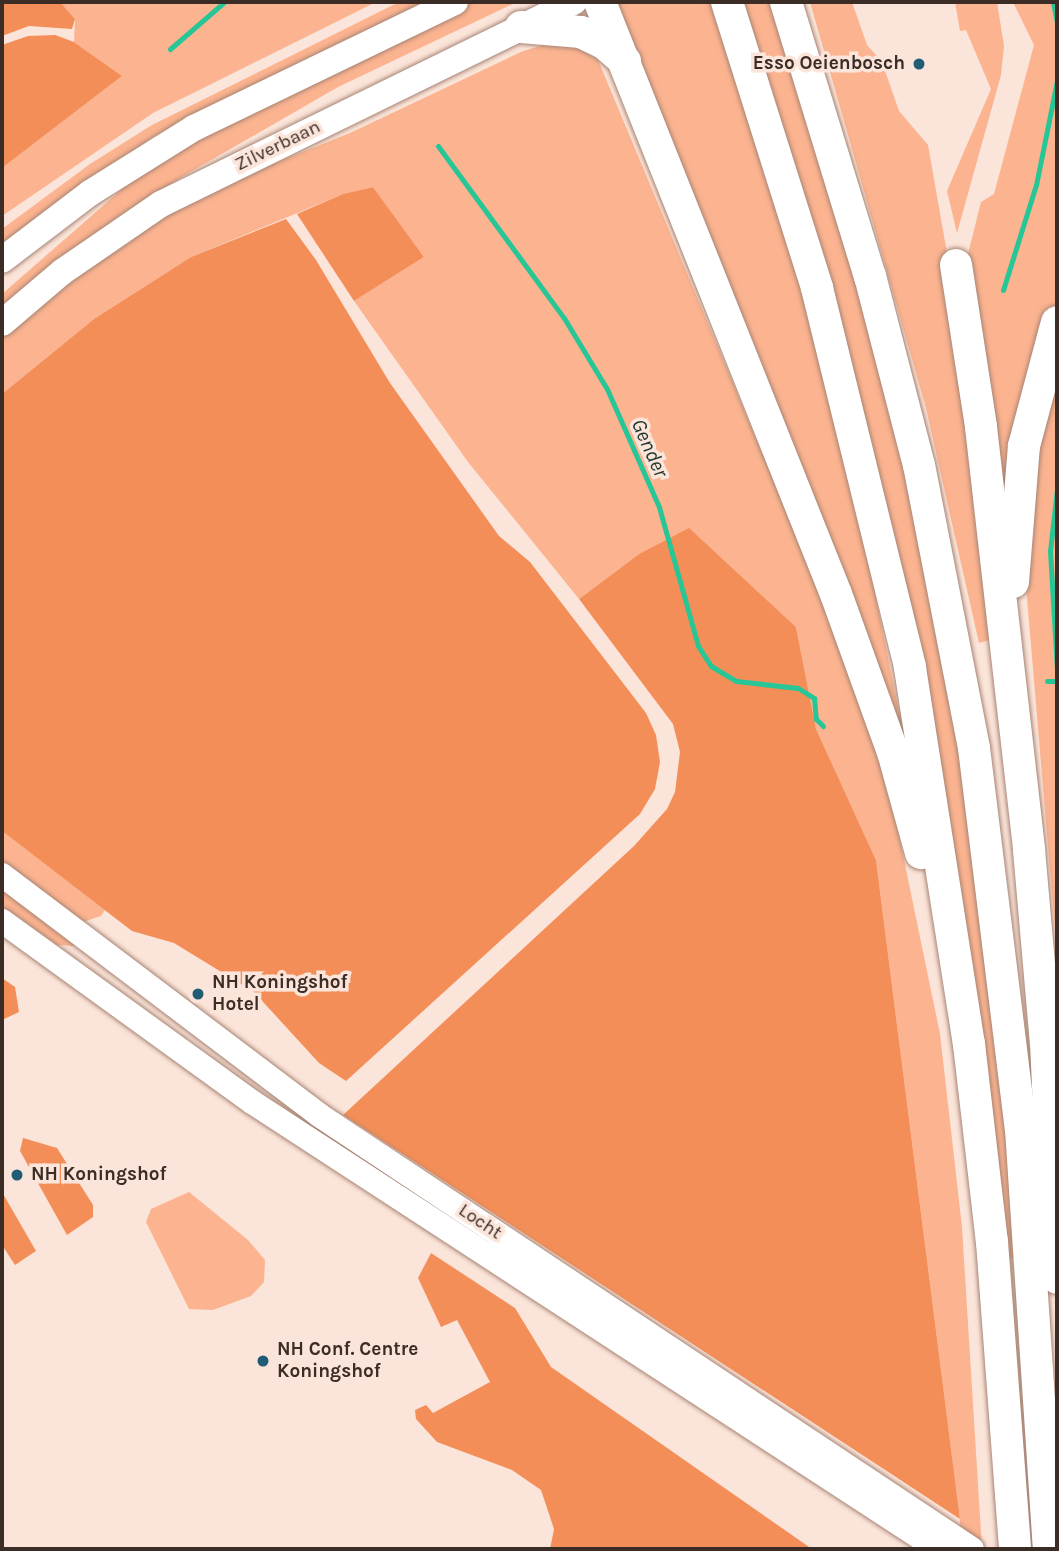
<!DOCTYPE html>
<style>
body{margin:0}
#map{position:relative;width:1059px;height:1551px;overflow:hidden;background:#fbe4d9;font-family:Karla,sans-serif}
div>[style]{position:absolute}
.green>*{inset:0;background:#fbb390}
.forest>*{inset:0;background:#f48e58}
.stream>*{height:5px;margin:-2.5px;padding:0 2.5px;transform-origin:2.5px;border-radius:2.5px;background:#27c697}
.roads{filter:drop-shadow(0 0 2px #a78473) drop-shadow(0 0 2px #a78473)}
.secondary>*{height:24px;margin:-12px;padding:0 12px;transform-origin:12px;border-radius:12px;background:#fff}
.primary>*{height:26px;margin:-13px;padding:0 13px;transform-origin:13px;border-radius:13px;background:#fff}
.motorway>*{height:32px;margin:-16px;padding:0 16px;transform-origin:16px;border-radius:16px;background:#fff}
.dots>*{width:19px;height:19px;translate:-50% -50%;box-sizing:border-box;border:4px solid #fbe4d9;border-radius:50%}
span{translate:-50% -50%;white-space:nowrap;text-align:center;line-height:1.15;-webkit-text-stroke:7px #fbe4d9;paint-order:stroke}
.poi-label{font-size:19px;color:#3b2c25;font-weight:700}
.right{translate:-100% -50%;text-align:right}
.left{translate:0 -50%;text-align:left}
.street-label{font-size:19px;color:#3b2c25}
.water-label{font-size:21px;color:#1e362c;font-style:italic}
.frame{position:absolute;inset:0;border:4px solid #3b2c25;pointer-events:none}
</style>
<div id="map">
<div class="green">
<div style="clip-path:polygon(60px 2px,376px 2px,153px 113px,2px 216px,2px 168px,122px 76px,74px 42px,75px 19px)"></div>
<div style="clip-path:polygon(399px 2px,424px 2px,153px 137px,2px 243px,2px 229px,90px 164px,152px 125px)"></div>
<div style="clip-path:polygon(470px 2px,517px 2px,338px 87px,180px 178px,74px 248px,2px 307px,2px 294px,152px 163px,314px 76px)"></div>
<div style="clip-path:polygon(609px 2px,712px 2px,801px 289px,864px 539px,916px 796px,857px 628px,848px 579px)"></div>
<div style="clip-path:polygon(744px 2px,776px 2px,895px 408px,954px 703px,1021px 1255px,1008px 1259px,981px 1020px,949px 813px,897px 548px,837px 304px)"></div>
<div style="clip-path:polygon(810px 2px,852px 2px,867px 45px,882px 62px,899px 111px,928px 145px,960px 327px,996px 638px,979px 643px,926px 408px)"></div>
<div style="clip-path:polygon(955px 2px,997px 2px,1004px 46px,1001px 75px,957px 233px,947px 191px,991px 89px,966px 30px,960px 31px)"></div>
<div style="clip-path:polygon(1013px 2px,1057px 2px,1057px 299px,1047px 328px,1008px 558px,967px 258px,981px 202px,994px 194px,1034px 45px)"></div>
<div style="clip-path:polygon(547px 44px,575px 46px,598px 60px,831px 618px,890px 792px,940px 1034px,962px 1227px,982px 1549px,958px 1549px,960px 1519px,876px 860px,816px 729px,796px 627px,689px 529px,639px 554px,579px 599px,468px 462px,354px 301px,424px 257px,373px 187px,343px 194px,191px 257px,94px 319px,2px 394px,2px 334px,139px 228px,223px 184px,350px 133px,523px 51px)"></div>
<div style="clip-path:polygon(1057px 366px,1057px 952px,1026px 586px,1032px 477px)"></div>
<div style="clip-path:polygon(2px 831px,105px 910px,101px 916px,83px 922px,2px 863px)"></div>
<div style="clip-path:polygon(2px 889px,76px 946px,57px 945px,2px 906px)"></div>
<div style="clip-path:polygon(189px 1192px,248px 1240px,265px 1260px,264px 1282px,251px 1296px,213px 1310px,189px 1309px,146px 1222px,151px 1209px)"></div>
</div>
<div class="forest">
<div style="clip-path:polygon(2px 2px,60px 2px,75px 19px,72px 29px,29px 26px,2px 36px)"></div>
<div style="clip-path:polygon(55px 35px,74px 42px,122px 76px,2px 168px,2px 45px,28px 36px)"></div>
<div style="clip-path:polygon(373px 187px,424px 257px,354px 301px,297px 214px,343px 194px)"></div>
<div style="clip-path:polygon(286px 219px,316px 260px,390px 383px,499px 536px,530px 562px,646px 713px,656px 735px,660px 762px,655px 789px,640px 814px,346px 1081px,319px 1063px,254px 992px,174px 943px,132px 931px,2px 831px,2px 394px,94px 319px,191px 257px)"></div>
<div style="clip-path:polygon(689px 528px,796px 627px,816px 729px,876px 860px,960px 1519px,343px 1115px,634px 846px,667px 809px,675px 792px,680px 752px,673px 724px,579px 599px,639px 554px)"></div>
<div style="clip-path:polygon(2px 978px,15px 987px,19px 1012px,2px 1020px)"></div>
<div style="clip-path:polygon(23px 1138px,57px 1148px,93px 1205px,93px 1217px,67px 1235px,20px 1151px)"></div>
<div style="clip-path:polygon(2px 1192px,36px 1251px,15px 1265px,2px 1245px)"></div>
<div style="clip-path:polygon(431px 1253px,515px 1308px,551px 1367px,812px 1549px,550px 1549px,554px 1529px,541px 1490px,512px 1470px,437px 1442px,416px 1419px,415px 1410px,426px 1405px,433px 1413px,490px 1382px,457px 1320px,441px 1327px,418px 1278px)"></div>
</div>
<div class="stream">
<div style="left:1053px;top:2px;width:21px;rotate:79deg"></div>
<div style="left:170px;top:49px;width:72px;rotate:-41deg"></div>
<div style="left:438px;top:146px;width:213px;rotate:53.8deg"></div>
<div style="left:564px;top:318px;width:83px;rotate:58.8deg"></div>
<div style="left:607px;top:389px;width:129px;rotate:66.2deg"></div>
<div style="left:659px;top:507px;width:144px;rotate:74.3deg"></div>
<div style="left:698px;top:646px;width:24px;rotate:57deg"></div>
<div style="left:711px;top:666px;width:29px;rotate:31deg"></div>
<div style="left:736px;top:681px;width:62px;rotate:6.4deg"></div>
<div style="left:798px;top:688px;width:19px;rotate:32deg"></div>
<div style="left:814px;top:698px;width:21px;rotate:85deg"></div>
<div style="left:816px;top:719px;width:10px;rotate:45deg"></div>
<div style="left:1003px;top:290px;width:110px;rotate:-72.6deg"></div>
<div style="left:1036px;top:185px;width:106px;rotate:-78.6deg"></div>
<div style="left:1057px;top:489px;width:62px;rotate:96.4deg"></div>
<div style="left:1050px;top:551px;width:119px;rotate:86.6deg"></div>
<div style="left:1047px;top:681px;width:10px"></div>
</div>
<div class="roads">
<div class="secondary">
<div style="left:2px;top:875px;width:398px;rotate:37.1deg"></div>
<div style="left:319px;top:1115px;width:784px;rotate:33.61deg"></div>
<div style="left:2px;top:921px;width:309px;rotate:35.9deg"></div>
<div style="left:252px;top:1102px;width:819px;rotate:33.09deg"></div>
</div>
<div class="primary">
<div style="left:2px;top:260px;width:111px;rotate:-37.3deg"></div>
<div style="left:90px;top:193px;width:123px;rotate:-32deg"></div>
<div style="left:194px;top:128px;width:290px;rotate:-25.8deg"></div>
<div style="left:2px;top:323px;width:79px;rotate:-40.4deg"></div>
<div style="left:62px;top:272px;width:120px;rotate:-34.5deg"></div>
<div style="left:161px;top:204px;width:460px;rotate:-26.1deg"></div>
</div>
<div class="motorway">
<div style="left:600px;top:2px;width:637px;rotate:68.27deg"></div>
<div style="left:836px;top:594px;width:168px;rotate:70.2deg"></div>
<div style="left:893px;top:752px;width:105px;rotate:74.5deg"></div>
<div style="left:727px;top:2px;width:300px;rotate:72.5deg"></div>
<div style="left:817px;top:288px;width:391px;rotate:76.2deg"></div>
<div style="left:910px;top:668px;width:381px;rotate:81.1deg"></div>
<div style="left:969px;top:1044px;width:199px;rotate:83.4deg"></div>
<div style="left:992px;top:1242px;width:308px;rotate:85.7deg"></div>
<div style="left:786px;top:2px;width:287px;rotate:73deg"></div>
<div style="left:870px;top:276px;width:195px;rotate:75.5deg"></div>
<div style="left:919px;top:465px;width:288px;rotate:79deg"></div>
<div style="left:974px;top:748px;width:384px;rotate:83deg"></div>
<div style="left:1021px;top:1129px;width:421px;rotate:86.2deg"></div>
<div style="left:521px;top:27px;width:60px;rotate:4.8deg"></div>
<div style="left:581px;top:32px;width:25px;rotate:26deg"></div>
<div style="left:604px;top:43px;width:28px;rotate:41deg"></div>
<div style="left:956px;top:265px;width:164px;rotate:81.2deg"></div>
<div style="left:981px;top:427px;width:426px;rotate:83.5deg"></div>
<div style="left:1029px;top:850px;width:194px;rotate:85deg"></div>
<div style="left:1046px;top:1043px;width:235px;rotate:87.3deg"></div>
<div style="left:1013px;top:582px;width:136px;rotate:-85.4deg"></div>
<div style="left:1024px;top:446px;width:128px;rotate:-75.1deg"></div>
</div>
</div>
<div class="dots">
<div style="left:919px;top:64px;background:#205d74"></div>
<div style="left:198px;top:994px;background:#205d74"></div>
<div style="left:17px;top:1175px;background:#205d74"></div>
<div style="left:263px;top:1361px;background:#205d74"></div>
</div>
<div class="poi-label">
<span class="right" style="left:905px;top:64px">Esso Oeienbosch</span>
<span class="left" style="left:212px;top:994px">NH Koningshof<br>Hotel</span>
<span class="left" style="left:31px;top:1175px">NH Koningshof</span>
<span class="left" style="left:277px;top:1361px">NH Conf. Centre<br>Koningshof</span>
</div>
<div class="street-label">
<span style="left:278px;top:146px;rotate:-26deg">Zilverbaan</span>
<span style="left:480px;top:1222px;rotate:34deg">Locht</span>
</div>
<div class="water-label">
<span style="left:650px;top:448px;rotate:66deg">Gender</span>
</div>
<div class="frame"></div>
</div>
